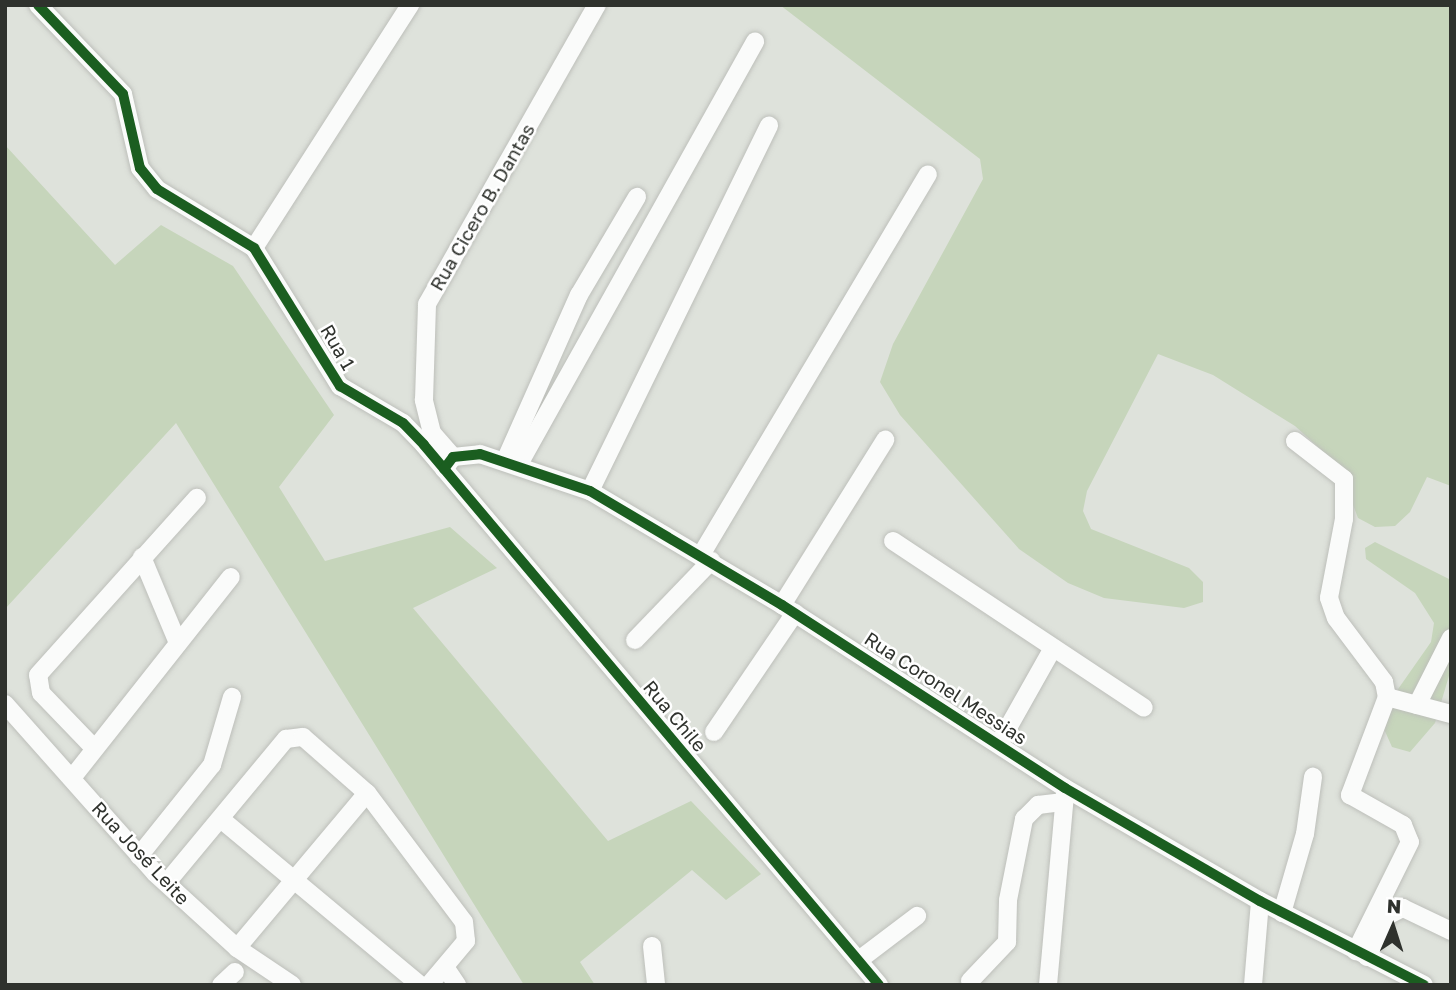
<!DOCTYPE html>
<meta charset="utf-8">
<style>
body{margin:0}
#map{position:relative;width:1456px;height:990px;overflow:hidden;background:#dee2db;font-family:"Golos Text",sans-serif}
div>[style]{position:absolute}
.green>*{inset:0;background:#c6d5bb}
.roads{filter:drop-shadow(0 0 2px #bdbfba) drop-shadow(0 0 2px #bdbfba)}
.minor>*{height:18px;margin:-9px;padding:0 9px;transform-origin:9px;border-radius:9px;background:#fafbfa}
.cycleway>*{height:10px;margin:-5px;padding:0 5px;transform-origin:5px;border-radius:5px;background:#1b5e20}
span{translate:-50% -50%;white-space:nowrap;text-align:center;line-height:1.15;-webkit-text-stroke:5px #fff;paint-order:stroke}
.street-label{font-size:19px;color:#2f322d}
.frame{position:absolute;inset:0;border:7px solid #2f322d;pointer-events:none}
.north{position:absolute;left:1358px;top:892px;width:70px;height:70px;-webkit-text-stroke:5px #fff;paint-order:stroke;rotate:3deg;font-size:19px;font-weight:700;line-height:28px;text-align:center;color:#2f322d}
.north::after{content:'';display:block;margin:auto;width:24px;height:32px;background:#2f322d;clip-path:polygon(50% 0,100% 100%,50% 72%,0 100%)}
</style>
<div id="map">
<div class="green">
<div style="clip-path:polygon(780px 5px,1451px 5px,1451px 486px,1427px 477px,1410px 512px,1395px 526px,1375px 527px,1358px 518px,1338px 465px,1295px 426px,1213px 375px,1158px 354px,1087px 491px,1083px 511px,1091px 529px,1189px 568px,1203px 582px,1203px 602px,1184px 608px,1104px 598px,1068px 583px,1019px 549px,900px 415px,880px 382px,893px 344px,983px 179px,980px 159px)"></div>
<div style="clip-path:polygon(5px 145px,115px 265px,161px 225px,233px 266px,334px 415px,279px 487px,325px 561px,450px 527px,497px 568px,413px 608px,608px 841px,691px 801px,761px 874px,726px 900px,692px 870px,580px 962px,595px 985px,524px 985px,176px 423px,5px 609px)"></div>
<div style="clip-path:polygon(1375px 542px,1451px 580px,1451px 669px,1435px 723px,1410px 752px,1392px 747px,1384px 729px,1396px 692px,1431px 642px,1434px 623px,1415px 593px,1366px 559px,1365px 548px)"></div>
</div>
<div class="roads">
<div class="minor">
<div style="left:38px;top:5px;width:123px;rotate:46.3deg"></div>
<div style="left:123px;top:94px;width:76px;rotate:77.1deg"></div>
<div style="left:140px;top:168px;width:27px;rotate:51deg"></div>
<div style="left:157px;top:189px;width:114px;rotate:31.3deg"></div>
<div style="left:254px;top:248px;width:163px;rotate:58.1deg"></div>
<div style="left:340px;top:386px;width:73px;rotate:30.4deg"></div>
<div style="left:403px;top:423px;width:30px;rotate:46deg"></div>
<div style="left:424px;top:445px;width:706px;rotate:49.88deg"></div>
<div style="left:254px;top:248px;width:289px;rotate:-57.3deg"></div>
<div style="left:1295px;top:441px;width:62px;rotate:37.8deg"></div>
<div style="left:1344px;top:479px;width:40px;rotate:90deg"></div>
<div style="left:1344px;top:519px;width:80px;rotate:100.8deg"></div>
<div style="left:1329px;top:598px;width:21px;rotate:71deg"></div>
<div style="left:1336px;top:618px;width:80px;rotate:53.1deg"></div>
<div style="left:1384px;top:682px;width:15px;rotate:79deg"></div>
<div style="left:1387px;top:697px;width:105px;rotate:110.7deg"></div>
<div style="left:1350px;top:795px;width:61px;rotate:29.5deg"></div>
<div style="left:1403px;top:825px;width:18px;rotate:68deg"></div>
<div style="left:1410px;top:842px;width:122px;rotate:116.4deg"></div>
<div style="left:453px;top:457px;width:32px;rotate:-131deg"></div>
<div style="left:432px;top:433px;width:34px;rotate:-104deg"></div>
<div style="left:424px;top:400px;width:96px;rotate:-88.2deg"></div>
<div style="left:427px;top:304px;width:344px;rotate:-60.4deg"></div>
<div style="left:505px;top:461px;width:182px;rotate:-66deg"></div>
<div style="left:579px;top:295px;width:114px;rotate:-59.4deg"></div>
<div style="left:519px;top:464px;width:484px;rotate:-60.8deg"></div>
<div style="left:444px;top:469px;width:15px;rotate:-53deg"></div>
<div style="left:453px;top:457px;width:27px;rotate:-6deg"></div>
<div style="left:480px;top:454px;width:116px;rotate:18.6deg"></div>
<div style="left:590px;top:491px;width:223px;rotate:30.7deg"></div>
<div style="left:782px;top:605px;width:337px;rotate:32.9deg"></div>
<div style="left:1065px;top:788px;width:225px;rotate:30.1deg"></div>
<div style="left:1260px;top:901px;width:184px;rotate:27.1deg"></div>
<div style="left:590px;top:491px;width:407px;rotate:-63.9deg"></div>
<div style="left:893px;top:541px;width:301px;rotate:33.6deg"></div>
<div style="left:701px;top:555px;width:443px;rotate:-59.2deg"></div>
<div style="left:142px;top:557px;width:93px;rotate:67.3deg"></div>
<div style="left:782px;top:605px;width:195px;rotate:-58deg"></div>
<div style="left:635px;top:640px;width:110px;rotate:-46.1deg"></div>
<div style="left:1387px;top:697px;width:66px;rotate:14.9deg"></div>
<div style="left:5px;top:704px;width:226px;rotate:48.4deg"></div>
<div style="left:155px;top:873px;width:111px;rotate:42.4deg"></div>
<div style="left:237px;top:948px;width:66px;rotate:33.9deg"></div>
<div style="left:1417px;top:705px;width:75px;rotate:-63.1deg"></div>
<div style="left:714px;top:732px;width:144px;rotate:-55.8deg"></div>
<div style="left:1000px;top:742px;width:108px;rotate:-60.6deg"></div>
<div style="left:94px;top:748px;width:76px;rotate:-133.9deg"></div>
<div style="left:41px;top:693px;width:18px;rotate:-99deg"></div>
<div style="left:38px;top:675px;width:238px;rotate:-48.1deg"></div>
<div style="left:72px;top:778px;width:256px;rotate:-51.7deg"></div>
<div style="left:222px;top:820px;width:258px;rotate:39.8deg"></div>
<div style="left:139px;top:856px;width:117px;rotate:-51.3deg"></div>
<div style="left:212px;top:765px;width:71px;rotate:-73.6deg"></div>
<div style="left:173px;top:875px;width:177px;rotate:-50.3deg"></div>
<div style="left:286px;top:739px;width:17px;rotate:-7deg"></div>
<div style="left:303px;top:737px;width:85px;rotate:41.2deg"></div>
<div style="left:367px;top:793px;width:161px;rotate:53.1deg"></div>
<div style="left:464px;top:922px;width:19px;rotate:84deg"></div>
<div style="left:466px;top:941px;width:57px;rotate:130.1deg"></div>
<div style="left:1282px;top:913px;width:82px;rotate:-73.8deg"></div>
<div style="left:1305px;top:834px;width:58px;rotate:-82deg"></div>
<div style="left:652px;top:946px;width:39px;rotate:84deg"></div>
<div style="left:237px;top:948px;width:202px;rotate:-50deg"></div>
<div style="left:1367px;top:957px;width:46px;rotate:-64deg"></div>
<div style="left:1387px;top:916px;width:18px;rotate:-27deg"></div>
<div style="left:1403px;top:908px;width:53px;rotate:25.6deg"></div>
<div style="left:859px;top:960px;width:73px;rotate:-37.2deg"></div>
<div style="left:445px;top:967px;width:22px;rotate:56deg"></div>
<div style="left:970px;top:981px;width:54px;rotate:-46.5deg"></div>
<div style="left:1007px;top:942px;width:42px;rotate:-88.6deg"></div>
<div style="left:1008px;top:900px;width:83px;rotate:-78.8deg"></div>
<div style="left:1024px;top:819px;width:20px;rotate:-45deg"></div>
<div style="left:1038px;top:805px;width:26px;rotate:-7deg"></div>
<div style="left:221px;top:985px;width:19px;rotate:-43deg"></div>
<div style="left:1048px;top:985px;width:193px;rotate:-84.9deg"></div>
<div style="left:1253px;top:985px;width:84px;rotate:-85.2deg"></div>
</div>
</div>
<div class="cycleway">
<div style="left:38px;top:5px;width:123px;rotate:46.3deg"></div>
<div style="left:123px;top:94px;width:76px;rotate:77.1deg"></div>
<div style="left:140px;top:168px;width:27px;rotate:51deg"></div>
<div style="left:157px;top:189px;width:114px;rotate:31.3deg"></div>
<div style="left:254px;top:248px;width:163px;rotate:58.1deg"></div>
<div style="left:340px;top:386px;width:73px;rotate:30.4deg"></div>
<div style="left:403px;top:423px;width:30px;rotate:46deg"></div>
<div style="left:424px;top:445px;width:706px;rotate:49.88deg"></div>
<div style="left:444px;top:469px;width:15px;rotate:-53deg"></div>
<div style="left:453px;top:457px;width:27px;rotate:-6deg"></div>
<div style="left:480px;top:454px;width:116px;rotate:18.6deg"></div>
<div style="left:590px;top:491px;width:223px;rotate:30.7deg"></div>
<div style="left:782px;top:605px;width:337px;rotate:32.9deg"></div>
<div style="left:1065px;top:788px;width:225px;rotate:30.1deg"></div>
<div style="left:1260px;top:901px;width:184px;rotate:27.1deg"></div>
</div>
<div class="street-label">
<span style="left:482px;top:207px;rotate:-60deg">Rua Cicero B. Dantas</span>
<span style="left:338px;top:347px;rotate:60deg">Rua 1</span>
<span style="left:946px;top:688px;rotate:33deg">Rua Coronel Messias</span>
<span style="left:675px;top:716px;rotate:50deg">Rua Chile</span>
<span style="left:141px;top:853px;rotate:47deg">Rua José Leite</span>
</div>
<div class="frame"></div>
<div class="north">N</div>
</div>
